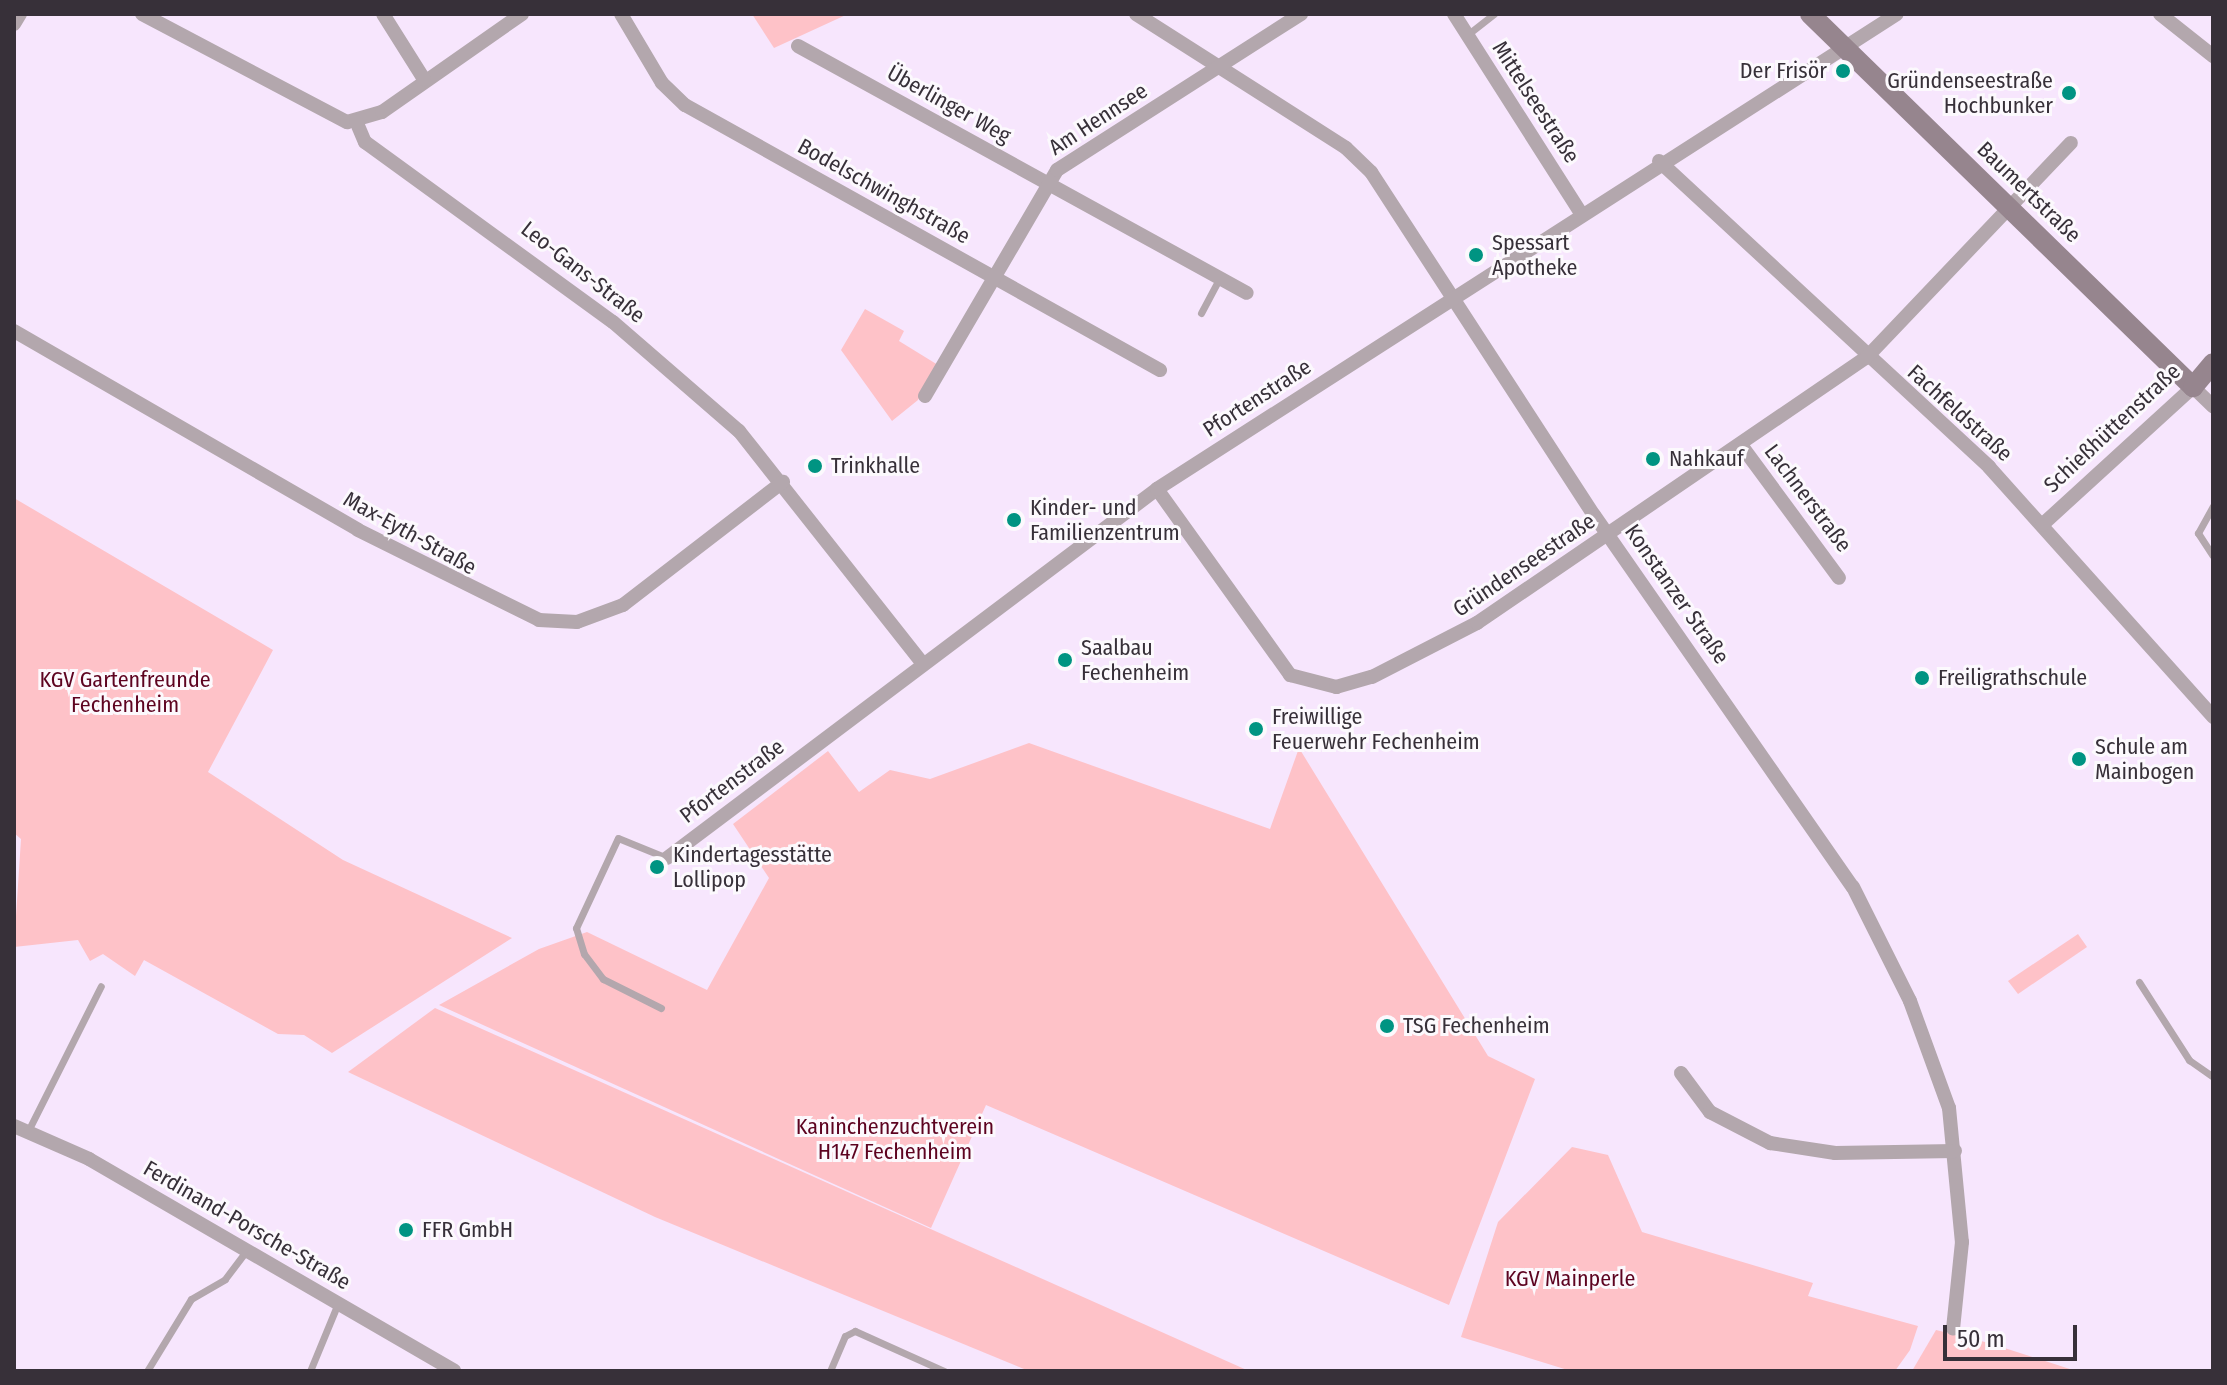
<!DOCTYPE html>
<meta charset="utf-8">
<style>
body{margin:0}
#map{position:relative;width:2227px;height:1385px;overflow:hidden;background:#f7e6fd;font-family:"Fira Sans Condensed",sans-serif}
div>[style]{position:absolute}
.green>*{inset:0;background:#fec2c8}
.lane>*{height:7px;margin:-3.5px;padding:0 3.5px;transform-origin:3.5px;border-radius:3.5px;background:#b3a7ad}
.street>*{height:14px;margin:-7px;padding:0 7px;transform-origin:7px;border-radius:7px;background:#b3a7ad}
.secondary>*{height:20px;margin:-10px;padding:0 10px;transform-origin:10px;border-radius:10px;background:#96858e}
.dots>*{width:22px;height:22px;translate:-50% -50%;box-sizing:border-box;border:4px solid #fcf9fd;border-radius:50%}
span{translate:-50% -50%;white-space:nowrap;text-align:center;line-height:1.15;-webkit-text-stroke:6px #fcf9fd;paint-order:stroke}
.poi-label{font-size:22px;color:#373039}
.right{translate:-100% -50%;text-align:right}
.left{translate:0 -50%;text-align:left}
.street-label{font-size:22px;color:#373039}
.park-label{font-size:22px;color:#5d0320}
.frame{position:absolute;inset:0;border:16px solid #373039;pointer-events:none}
.scale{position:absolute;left:1943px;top:1325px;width:134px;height:36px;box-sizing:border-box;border:4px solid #373039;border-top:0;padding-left:10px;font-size:24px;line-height:28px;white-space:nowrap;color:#373039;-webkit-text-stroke:6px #fcf9fd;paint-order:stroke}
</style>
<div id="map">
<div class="green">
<div style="clip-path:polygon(752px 14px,848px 14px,774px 48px)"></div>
<div style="clip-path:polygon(865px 309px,904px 331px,899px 341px,938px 365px,918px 400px,892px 421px,841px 350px)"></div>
<div style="clip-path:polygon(14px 498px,273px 650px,208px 772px,343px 860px,512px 938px,332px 1053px,304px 1035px,278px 1034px,144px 960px,135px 976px,103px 954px,90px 961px,78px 940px,14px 947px,21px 839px,14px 833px)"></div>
<div style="clip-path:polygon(1029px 743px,1270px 829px,1299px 748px,1488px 1056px,1535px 1079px,1449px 1305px,986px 1105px,931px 1228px,439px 1005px,539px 949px,587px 932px,707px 990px,769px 878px,733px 824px,828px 751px,859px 792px,890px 770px,930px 779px)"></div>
<div style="clip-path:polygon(2078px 934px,2087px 947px,2018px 994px,2008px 981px)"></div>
<div style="clip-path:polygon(435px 1008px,1249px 1371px,1029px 1371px,655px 1217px,348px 1072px)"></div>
<div style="clip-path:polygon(1572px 1147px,1608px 1155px,1642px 1232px,1813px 1283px,1808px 1296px,1918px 1326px,1910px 1350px,1895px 1371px,1571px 1371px,1461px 1337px,1498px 1222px)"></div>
<div style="clip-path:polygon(1936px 1330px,1989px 1343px,2076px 1371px,1912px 1371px)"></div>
</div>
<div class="lane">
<div style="left:1467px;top:35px;width:34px;rotate:-38deg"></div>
<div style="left:1201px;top:313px;width:40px;rotate:-62deg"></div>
<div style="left:2213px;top:506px;width:31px;rotate:119deg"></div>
<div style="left:2198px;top:533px;width:27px;rotate:57deg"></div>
<div style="left:2139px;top:982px;width:93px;rotate:57.3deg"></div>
<div style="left:2189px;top:1060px;width:29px;rotate:35deg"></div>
<div style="left:661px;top:1008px;width:65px;rotate:-153.4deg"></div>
<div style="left:603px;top:979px;width:31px;rotate:-127deg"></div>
<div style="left:584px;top:954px;width:27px;rotate:-107deg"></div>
<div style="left:576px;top:928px;width:99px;rotate:-65deg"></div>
<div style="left:618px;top:838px;width:53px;rotate:22.2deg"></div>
<div style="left:28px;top:1131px;width:162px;rotate:-63.3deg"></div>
<div style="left:147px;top:1371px;width:84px;rotate:-58.6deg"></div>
<div style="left:191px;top:1299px;width:39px;rotate:-30deg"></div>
<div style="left:225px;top:1279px;width:35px;rotate:-53deg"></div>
<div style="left:310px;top:1371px;width:74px;rotate:-67.6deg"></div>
<div style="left:830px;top:1371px;width:38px;rotate:-67deg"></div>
<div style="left:845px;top:1336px;width:11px;rotate:-27deg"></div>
<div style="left:855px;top:1331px;width:98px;rotate:24.2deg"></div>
</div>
<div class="street">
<div style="left:142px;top:14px;width:232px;rotate:27.8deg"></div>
<div style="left:347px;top:122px;width:36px;rotate:-16deg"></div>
<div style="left:382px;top:112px;width:171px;rotate:-35deg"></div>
<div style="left:383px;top:14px;width:77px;rotate:57.8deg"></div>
<div style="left:621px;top:14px;width:80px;rotate:59.3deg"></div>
<div style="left:662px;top:83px;width:32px;rotate:44deg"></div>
<div style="left:685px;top:105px;width:544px;rotate:29.16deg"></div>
<div style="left:1136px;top:14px;width:249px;rotate:32.5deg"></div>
<div style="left:1346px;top:148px;width:35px;rotate:44deg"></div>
<div style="left:1371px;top:172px;width:409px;rotate:57deg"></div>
<div style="left:1594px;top:515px;width:453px;rotate:55.2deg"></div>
<div style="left:1853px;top:887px;width:127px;rotate:63.4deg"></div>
<div style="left:1910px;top:1001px;width:114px;rotate:70deg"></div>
<div style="left:1949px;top:1108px;width:135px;rotate:84.5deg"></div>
<div style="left:1962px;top:1242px;width:87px;rotate:95.9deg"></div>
<div style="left:1454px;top:14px;width:236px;rotate:57.5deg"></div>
<div style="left:2160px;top:14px;width:68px;rotate:38.4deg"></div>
<div style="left:14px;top:24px;width:12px;rotate:-59deg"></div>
<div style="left:798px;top:46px;width:512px;rotate:28.82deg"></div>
<div style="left:356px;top:121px;width:23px;rotate:67deg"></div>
<div style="left:365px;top:142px;width:306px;rotate:36deg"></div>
<div style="left:613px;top:322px;width:167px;rotate:40.9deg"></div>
<div style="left:739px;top:431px;width:295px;rotate:51.7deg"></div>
<div style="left:1659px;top:161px;width:450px;rotate:42.8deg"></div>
<div style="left:1989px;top:467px;width:336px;rotate:48.1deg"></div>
<div style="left:14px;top:331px;width:397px;rotate:30deg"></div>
<div style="left:358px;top:530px;width:202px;rotate:26.4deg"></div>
<div style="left:539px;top:620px;width:38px;rotate:3deg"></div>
<div style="left:577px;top:622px;width:49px;rotate:-20.3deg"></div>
<div style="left:623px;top:605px;width:202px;rotate:-37.6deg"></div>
<div style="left:925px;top:396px;width:262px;rotate:-59.7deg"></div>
<div style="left:1057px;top:170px;width:290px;rotate:-32.6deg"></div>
<div style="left:1741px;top:445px;width:165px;rotate:53.6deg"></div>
<div style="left:1157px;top:489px;width:229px;rotate:54.4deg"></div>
<div style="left:1290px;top:675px;width:48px;rotate:14.6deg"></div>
<div style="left:1336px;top:687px;width:37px;rotate:-16deg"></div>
<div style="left:1372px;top:677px;width:118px;rotate:-27.2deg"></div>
<div style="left:1477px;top:623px;width:471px;rotate:-34.3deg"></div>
<div style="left:1866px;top:358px;width:297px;rotate:-46.4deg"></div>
<div style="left:2042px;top:525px;width:205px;rotate:-42.4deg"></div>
<div style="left:2193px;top:387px;width:28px;rotate:44deg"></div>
<div style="left:667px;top:858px;width:613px;rotate:-36.98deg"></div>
<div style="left:1157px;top:489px;width:879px;rotate:-32.7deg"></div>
<div style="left:1681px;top:1073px;width:49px;rotate:53.4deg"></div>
<div style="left:1710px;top:1112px;width:68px;rotate:27.3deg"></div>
<div style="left:1770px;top:1143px;width:66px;rotate:8.7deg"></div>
<div style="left:1835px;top:1153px;width:120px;rotate:-1deg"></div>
<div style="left:14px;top:1126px;width:82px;rotate:23.7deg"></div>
<div style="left:89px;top:1159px;width:422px;rotate:30.1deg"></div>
</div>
<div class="secondary">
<div style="left:1810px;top:14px;width:535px;rotate:44.24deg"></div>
<div style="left:2193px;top:387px;width:31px;rotate:-50deg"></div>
</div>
<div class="dots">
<div style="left:1843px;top:71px;background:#009482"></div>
<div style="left:2069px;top:93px;background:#009482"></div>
<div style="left:1476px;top:255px;background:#009482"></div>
<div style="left:1653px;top:459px;background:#009482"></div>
<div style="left:815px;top:466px;background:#009482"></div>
<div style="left:1014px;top:520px;background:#009482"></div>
<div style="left:1065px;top:660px;background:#009482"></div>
<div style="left:1922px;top:678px;background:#009482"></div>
<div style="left:1256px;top:729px;background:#009482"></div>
<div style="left:2079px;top:759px;background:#009482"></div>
<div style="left:657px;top:867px;background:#009482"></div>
<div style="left:1387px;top:1026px;background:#009482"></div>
<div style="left:406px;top:1230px;background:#009482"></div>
</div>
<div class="poi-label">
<span class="right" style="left:1827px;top:71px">Der Frisör</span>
<span class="right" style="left:2053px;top:93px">Gründenseestraße<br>Hochbunker</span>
<span class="left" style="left:1492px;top:255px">Spessart<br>Apotheke</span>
<span class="left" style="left:1669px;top:459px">Nahkauf</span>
<span class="left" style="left:831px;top:466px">Trinkhalle</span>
<span class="left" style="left:1030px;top:520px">Kinder- und<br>Familienzentrum</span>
<span class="left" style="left:1081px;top:660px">Saalbau<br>Fechenheim</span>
<span class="left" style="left:1938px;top:678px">Freiligrathschule</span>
<span class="left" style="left:1272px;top:729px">Freiwillige<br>Feuerwehr Fechenheim</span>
<span class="left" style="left:2095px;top:759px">Schule am<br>Mainbogen</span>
<span class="left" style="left:673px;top:867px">Kindertagesstätte<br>Lollipop</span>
<span class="left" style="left:1403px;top:1026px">TSG Fechenheim</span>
<span class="left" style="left:422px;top:1230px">FFR GmbH</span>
</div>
<div class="street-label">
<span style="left:1536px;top:102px;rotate:57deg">Mittelseestraße</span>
<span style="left:949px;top:104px;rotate:29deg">Überlinger Weg</span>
<span style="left:1098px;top:119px;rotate:-33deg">Am Hennsee</span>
<span style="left:884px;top:191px;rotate:29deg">Bodelschwinghstraße</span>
<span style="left:2029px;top:192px;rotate:44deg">Baumertstraße</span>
<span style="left:583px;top:272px;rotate:38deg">Leo-Gans-Straße</span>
<span style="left:1257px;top:398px;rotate:-33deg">Pfortenstraße</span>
<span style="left:1960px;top:413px;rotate:42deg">Fachfeldstraße</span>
<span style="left:2112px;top:428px;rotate:-43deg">Schießhüttenstraße</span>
<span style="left:1808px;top:498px;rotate:53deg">Lachnerstraße</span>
<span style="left:410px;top:533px;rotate:29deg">Max-Eyth-Straße</span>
<span style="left:1524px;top:565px;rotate:-34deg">Gründenseestraße</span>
<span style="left:1677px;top:594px;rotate:55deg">Konstanzer Straße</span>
<span style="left:732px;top:781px;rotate:-37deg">Pfortenstraße</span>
<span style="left:247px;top:1225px;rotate:30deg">Ferdinand-Porsche-Straße</span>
</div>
<div class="park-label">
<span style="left:125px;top:692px">KGV Gartenfreunde<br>Fechenheim</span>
<span style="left:895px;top:1139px">Kaninchenzuchtverein<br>H147 Fechenheim</span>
<span style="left:1570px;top:1279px">KGV Mainperle</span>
</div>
<div class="frame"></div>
<div class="scale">50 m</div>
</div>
